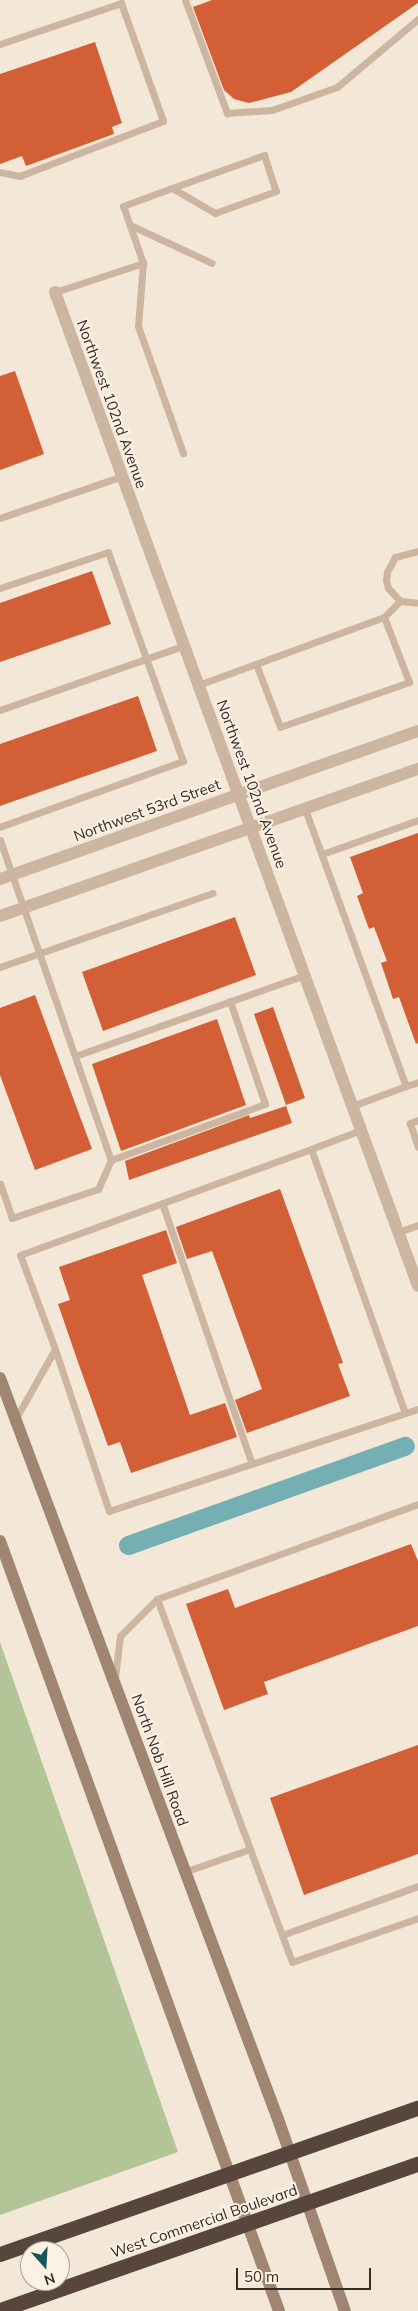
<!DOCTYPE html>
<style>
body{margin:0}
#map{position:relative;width:418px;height:2311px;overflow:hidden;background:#f3e7d7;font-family:Mulish,sans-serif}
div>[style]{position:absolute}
.green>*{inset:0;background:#b3c496}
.canal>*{height:19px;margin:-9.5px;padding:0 9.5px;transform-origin:9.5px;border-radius:9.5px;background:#73afb3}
.building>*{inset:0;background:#d25f36}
.lane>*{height:7px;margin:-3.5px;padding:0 3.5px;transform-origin:3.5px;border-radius:3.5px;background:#ccb6a2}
.street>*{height:12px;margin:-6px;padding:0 6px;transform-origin:6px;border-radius:6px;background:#ccb6a2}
.secondary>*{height:12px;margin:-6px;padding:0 6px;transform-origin:6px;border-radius:6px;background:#a08573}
.highway>*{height:15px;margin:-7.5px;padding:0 7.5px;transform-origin:7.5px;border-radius:7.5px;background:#58453b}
span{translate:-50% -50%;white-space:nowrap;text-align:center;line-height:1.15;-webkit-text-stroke:4px #fbf1e4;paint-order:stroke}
.street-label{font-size:15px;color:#362b25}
.north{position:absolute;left:20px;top:2241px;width:50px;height:50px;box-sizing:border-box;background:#fbf1e4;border:1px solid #aca298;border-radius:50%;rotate:161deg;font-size:14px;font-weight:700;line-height:20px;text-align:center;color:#362b25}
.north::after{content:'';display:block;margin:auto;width:18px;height:22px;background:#17565c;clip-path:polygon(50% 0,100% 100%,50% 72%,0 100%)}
.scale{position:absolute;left:236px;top:2268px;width:135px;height:22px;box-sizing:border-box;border:2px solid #362b25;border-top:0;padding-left:6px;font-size:15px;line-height:18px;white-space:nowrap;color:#362b25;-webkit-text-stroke:4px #fbf1e4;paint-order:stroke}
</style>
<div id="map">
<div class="green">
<div style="clip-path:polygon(0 1642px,178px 2152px,0 2215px)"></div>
</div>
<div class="canal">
<div style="left:128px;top:1545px;width:294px;rotate:-19.7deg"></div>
</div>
<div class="building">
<div style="clip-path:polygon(212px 0,418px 0,418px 3px,291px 92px,249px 103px,234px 99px,224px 90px,193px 7px)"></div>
<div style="clip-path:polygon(95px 42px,122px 123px,112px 127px,114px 134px,26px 166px,22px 156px,0 164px,0 74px)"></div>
<div style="clip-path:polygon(15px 371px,44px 454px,0 470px,0 376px)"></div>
<div style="clip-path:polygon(92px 571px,111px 624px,0 662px,0 603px)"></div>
<div style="clip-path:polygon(138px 696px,157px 751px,0 806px,0 744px)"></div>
<div style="clip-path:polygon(418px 833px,418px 1043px,416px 1044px,399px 997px,393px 999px,381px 963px,387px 961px,374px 927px,369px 929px,357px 896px,363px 893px,350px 857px)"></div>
<div style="clip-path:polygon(235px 917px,256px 975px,103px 1031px,82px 972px)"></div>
<div style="clip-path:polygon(35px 995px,92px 1149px,35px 1170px,0 1075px,0 1008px)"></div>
<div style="clip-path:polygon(273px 1007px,305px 1098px,286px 1105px,254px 1014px)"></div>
<div style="clip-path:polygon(217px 1019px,246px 1105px,121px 1151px,92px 1064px)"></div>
<div style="clip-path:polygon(286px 1106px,292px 1123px,129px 1180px,125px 1161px,249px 1115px,250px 1118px)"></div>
<div style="clip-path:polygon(280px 1189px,343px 1363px,338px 1364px,350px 1396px,247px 1433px,235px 1400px,262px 1389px,212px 1251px,187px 1259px,176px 1227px)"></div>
<div style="clip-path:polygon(166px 1230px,177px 1263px,142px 1275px,190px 1415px,225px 1403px,237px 1437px,131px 1473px,120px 1442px,108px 1446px,79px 1365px,58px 1304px,70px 1300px,59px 1267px)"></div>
<div style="clip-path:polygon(411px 1544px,418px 1561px,418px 1626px,264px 1682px,268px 1694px,224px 1710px,186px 1604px,228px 1589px,235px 1608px)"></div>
<div style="clip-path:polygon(418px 1745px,418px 1854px,304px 1895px,270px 1798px)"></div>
</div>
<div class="lane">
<div style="left:185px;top:0;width:121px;rotate:69.6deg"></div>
<div style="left:227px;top:113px;width:45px;rotate:-3.8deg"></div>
<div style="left:272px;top:110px;width:69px;rotate:-19.5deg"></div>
<div style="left:337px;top:87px;width:106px;rotate:-40deg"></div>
<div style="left:0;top:44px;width:128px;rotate:-18.7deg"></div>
<div style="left:121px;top:3px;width:125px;rotate:70.4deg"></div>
<div style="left:163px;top:121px;width:153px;rotate:159deg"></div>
<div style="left:20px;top:176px;width:20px;rotate:-169deg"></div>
<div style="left:130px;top:225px;width:90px;rotate:24.9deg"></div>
<div style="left:143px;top:263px;width:63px;rotate:94.5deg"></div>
<div style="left:138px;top:326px;width:135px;rotate:70.5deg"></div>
<div style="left:55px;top:292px;width:93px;rotate:-18.2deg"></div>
<div style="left:143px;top:263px;width:60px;rotate:-109.3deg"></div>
<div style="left:123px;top:206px;width:52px;rotate:-20.2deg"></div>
<div style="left:172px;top:188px;width:98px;rotate:-19.7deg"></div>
<div style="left:264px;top:155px;width:38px;rotate:72deg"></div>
<div style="left:276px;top:191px;width:65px;rotate:160.2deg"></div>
<div style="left:215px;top:213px;width:50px;rotate:-149.8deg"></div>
<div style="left:0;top:518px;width:127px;rotate:-18.9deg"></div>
<div style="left:418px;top:551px;width:24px;rotate:165deg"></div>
<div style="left:395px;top:557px;width:17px;rotate:118deg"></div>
<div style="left:387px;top:572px;width:8px;rotate:97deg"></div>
<div style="left:386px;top:580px;width:8px;rotate:76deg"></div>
<div style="left:388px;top:588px;width:18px;rotate:47deg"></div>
<div style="left:400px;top:601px;width:18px;rotate:6deg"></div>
<div style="left:0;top:588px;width:114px;rotate:-18.4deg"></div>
<div style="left:108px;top:552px;width:222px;rotate:70.3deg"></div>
<div style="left:183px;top:761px;width:195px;rotate:160.2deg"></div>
<div style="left:256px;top:664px;width:67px;rotate:69.1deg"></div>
<div style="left:280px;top:727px;width:137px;rotate:-19.2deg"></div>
<div style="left:409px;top:682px;width:70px;rotate:-111deg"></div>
<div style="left:198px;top:685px;width:198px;rotate:-20.1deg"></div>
<div style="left:384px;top:617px;width:23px;rotate:-45deg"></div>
<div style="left:0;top:710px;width:194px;rotate:-19.3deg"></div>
<div style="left:305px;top:809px;width:295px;rotate:70deg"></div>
<div style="left:406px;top:1086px;width:58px;rotate:159.7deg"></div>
<div style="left:0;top:840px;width:339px;rotate:70.9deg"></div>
<div style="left:111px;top:1160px;width:32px;rotate:114deg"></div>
<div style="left:98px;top:1189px;width:91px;rotate:161.4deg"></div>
<div style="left:12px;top:1218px;width:36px;rotate:-109deg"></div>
<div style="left:322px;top:854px;width:102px;rotate:-19.5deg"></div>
<div style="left:0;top:967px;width:225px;rotate:-19.2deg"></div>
<div style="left:75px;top:1056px;width:244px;rotate:-19.4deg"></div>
<div style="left:406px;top:1086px;width:13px;rotate:-18deg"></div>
<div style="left:418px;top:1120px;width:9px;rotate:159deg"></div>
<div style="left:410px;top:1123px;width:25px;rotate:72deg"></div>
<div style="left:361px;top:1130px;width:53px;rotate:159.2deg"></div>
<div style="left:311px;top:1149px;width:280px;rotate:70.4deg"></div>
<div style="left:111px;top:1160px;width:164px;rotate:-20deg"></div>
<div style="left:265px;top:1104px;width:109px;rotate:-108.8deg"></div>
<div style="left:162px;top:1203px;width:276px;rotate:71deg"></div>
<div style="left:398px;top:1232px;width:21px;rotate:-19deg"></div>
<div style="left:55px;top:1349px;width:100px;rotate:-110.4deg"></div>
<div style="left:20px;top:1255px;width:310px;rotate:-20deg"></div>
<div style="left:16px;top:1418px;width:79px;rotate:-60.5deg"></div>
<div style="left:55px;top:1349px;width:171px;rotate:71.6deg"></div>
<div style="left:109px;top:1511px;width:325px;rotate:-18.3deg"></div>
<div style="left:418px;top:1504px;width:278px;rotate:160deg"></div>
<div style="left:157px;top:1599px;width:387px;rotate:69.6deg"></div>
<div style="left:292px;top:1962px;width:133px;rotate:-19.2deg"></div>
<div style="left:115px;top:1678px;width:42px;rotate:-83.2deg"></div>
<div style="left:120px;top:1636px;width:52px;rotate:-45deg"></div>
<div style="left:184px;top:1872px;width:70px;rotate:-19.2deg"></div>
<div style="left:282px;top:1935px;width:145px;rotate:-19.8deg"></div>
</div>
<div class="street">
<div style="left:55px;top:292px;width:1058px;rotate:69.94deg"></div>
<div style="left:0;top:879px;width:443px;rotate:-19.5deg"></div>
<div style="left:0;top:916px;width:443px;rotate:-19.4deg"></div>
</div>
<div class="secondary">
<div style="left:0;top:1378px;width:791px;rotate:69.44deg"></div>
<div style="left:278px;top:2119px;width:203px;rotate:70.8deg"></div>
<div style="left:0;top:1541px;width:819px;rotate:70.08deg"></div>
</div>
<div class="highway">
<div style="left:0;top:2254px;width:443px;rotate:-19.3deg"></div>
<div style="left:0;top:2310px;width:443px;rotate:-19.3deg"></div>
</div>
<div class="street-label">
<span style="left:112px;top:404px;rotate:70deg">Northwest 102nd Avenue</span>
<span style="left:252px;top:784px;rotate:70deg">Northwest 102nd Avenue</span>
<span style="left:147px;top:810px;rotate:-20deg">Northwest 53rd Street</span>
<span style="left:160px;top:1760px;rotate:70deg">North Nob Hill Road</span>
<span style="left:204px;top:2221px;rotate:-19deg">West Commercial Boulevard</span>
</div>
<div class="north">N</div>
<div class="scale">50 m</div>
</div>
